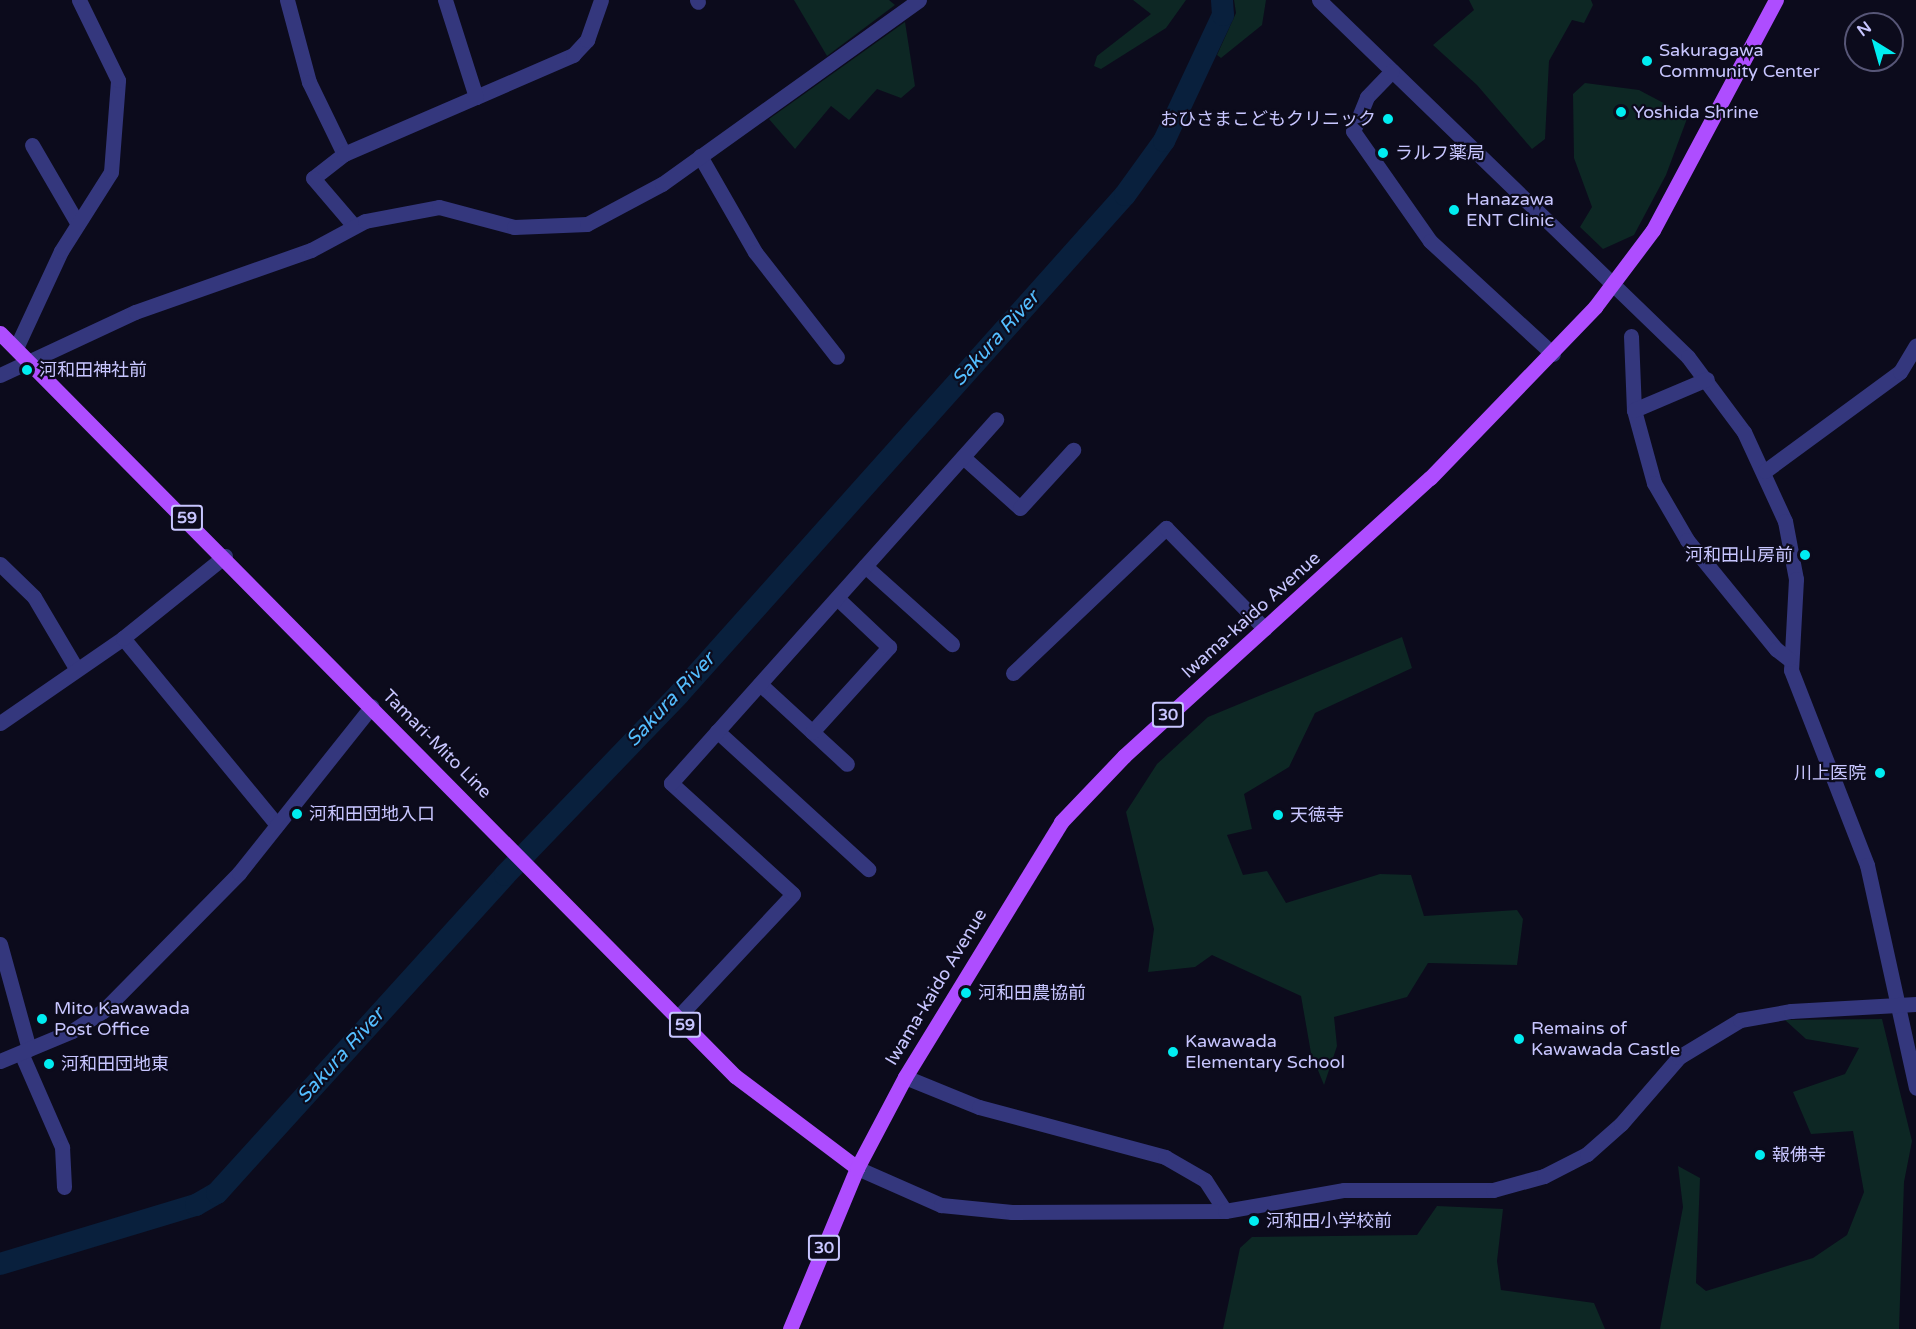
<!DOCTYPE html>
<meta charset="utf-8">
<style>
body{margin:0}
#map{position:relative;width:1916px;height:1329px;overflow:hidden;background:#0c0b1c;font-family:"Varela Round","Noto Sans JP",sans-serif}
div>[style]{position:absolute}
.green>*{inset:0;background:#0d2724}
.river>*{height:22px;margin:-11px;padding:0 11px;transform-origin:11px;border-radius:11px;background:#09203d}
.minor>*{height:15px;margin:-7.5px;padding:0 7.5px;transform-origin:7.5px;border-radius:7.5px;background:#34377d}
.major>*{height:15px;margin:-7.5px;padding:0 7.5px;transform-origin:7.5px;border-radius:7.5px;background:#ae4dff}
.dots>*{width:16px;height:16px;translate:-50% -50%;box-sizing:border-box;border:3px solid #0c0b1c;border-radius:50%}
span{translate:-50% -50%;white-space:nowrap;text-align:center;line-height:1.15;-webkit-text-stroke:4.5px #0c0b1c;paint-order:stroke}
.shield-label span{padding:2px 4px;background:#0c0b1c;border:2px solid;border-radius:4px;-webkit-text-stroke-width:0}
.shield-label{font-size:16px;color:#c8c6ff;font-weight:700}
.poi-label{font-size:18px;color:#c8c6ff}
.left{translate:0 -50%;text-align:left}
.right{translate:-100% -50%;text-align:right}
.street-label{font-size:18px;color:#c8c6ff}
.water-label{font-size:20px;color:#54beff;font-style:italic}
.north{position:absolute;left:1844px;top:12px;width:60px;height:60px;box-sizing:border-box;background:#0c0b1c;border:2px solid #575677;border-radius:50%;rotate:323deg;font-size:16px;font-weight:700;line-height:24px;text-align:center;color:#c8c6ff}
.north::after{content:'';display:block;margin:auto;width:21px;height:27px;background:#00edf1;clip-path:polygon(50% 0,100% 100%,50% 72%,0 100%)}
</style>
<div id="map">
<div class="green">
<div style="clip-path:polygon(794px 0,889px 0,895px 5px,827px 56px)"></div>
<div style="clip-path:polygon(1133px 0,1186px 0,1166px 28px,1101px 69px,1094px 66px,1097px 56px,1151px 14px)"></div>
<div style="clip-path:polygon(1234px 0,1266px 0,1262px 25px,1221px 58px,1217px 55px,1236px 13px)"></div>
<div style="clip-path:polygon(1469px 0,1591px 0,1593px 5px,1584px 23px,1572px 20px,1549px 61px,1545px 139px,1532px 149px,1477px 85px,1433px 45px,1474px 10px)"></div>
<div style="clip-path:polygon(905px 22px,915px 86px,901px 98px,877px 89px,849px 120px,831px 106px,795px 149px,769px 119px)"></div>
<div style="clip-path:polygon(1585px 83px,1639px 90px,1688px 116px,1666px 175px,1634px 235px,1603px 249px,1580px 227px,1592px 207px,1574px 158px,1573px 94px)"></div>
<div style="clip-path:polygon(1402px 637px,1412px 668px,1315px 713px,1289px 767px,1244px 794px,1252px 829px,1227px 835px,1243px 875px,1267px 871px,1286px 903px,1380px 874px,1411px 875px,1424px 916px,1517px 910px,1523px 919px,1517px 965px,1428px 963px,1407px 997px,1334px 1017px,1337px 1046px,1324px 1085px,1311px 1053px,1301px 996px,1212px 955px,1195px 967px,1148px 972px,1154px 929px,1126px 812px,1157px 764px,1208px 717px)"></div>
<div style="clip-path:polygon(1882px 1019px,1912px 1141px,1904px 1182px,1899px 1329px,1660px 1329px,1683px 1207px,1678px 1166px,1700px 1178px,1696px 1283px,1706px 1291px,1813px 1258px,1847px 1235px,1864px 1192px,1853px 1131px,1811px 1134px,1793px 1092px,1845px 1074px,1859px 1048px,1806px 1039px,1785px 1020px)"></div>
<div style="clip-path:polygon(1437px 1206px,1503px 1209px,1497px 1261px,1501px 1290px,1594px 1303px,1605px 1329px,1223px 1329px,1240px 1248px,1252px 1237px,1417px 1235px)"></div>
</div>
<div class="river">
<div style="left:0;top:1264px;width:205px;rotate:-16.8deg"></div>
<div style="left:196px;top:1205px;width:24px;rotate:-30deg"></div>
<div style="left:217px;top:1193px;width:429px;rotate:-47.8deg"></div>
<div style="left:505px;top:875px;width:251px;rotate:-46.1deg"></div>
<div style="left:679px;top:694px;width:669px;rotate:-48.21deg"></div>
<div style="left:1125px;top:195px;width:67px;rotate:-54.2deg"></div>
<div style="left:1164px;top:141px;width:139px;rotate:-64.9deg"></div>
<div style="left:1223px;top:15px;width:15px;rotate:-94deg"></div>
</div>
<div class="minor">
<div style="left:287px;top:0;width:85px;rotate:75deg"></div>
<div style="left:309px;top:82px;width:80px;rotate:64.1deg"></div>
<div style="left:344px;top:154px;width:39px;rotate:142deg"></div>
<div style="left:313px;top:178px;width:63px;rotate:49.5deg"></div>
<div style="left:697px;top:0;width:2px;rotate:63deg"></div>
<div style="left:1319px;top:0;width:513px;rotate:44.05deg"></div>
<div style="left:1688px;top:357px;width:94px;rotate:53.3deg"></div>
<div style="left:1744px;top:432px;width:98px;rotate:65.3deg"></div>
<div style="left:1785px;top:521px;width:59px;rotate:79.3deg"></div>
<div style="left:1796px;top:579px;width:91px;rotate:93.1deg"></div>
<div style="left:1791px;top:670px;width:209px;rotate:68.7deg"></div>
<div style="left:1867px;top:865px;width:228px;rotate:77.6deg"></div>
<div style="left:1392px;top:71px;width:36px;rotate:134deg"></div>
<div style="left:1367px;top:97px;width:37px;rotate:112deg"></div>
<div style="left:1353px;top:131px;width:134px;rotate:55deg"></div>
<div style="left:1430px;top:241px;width:167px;rotate:42.6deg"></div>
<div style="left:476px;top:97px;width:106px;rotate:-23.4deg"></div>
<div style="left:573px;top:55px;width:21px;rotate:-47deg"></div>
<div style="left:587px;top:40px;width:42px;rotate:-70.7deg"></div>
<div style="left:32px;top:145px;width:91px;rotate:59.8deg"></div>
<div style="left:344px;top:154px;width:144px;rotate:-23.4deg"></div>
<div style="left:476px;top:97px;width:102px;rotate:-107.7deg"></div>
<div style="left:700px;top:156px;width:111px;rotate:60.2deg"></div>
<div style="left:755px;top:252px;width:133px;rotate:52deg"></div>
<div style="left:1631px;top:336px;width:74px;rotate:87.7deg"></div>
<div style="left:1634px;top:410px;width:76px;rotate:74.7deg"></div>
<div style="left:1654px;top:483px;width:66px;rotate:59.9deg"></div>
<div style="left:1687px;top:540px;width:141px;rotate:50.8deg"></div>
<div style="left:1776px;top:649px;width:16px;rotate:38deg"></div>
<div style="left:16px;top:348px;width:107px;rotate:-65.1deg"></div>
<div style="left:61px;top:251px;width:93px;rotate:-57.7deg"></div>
<div style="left:111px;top:172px;width:92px;rotate:-85.6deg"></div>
<div style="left:118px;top:80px;width:89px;rotate:-116deg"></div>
<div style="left:0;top:375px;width:149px;rotate:-25deg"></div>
<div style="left:135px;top:312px;width:187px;rotate:-19.4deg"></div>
<div style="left:311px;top:250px;width:61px;rotate:-28.2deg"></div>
<div style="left:365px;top:221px;width:75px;rotate:-10.7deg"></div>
<div style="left:439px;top:207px;width:78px;rotate:14.9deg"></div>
<div style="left:514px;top:227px;width:73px;rotate:-2.4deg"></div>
<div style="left:587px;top:224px;width:85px;rotate:-28.1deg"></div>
<div style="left:662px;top:184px;width:316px;rotate:-35.6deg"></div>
<div style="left:1634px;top:410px;width:79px;rotate:-23deg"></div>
<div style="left:963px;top:457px;width:76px;rotate:41.8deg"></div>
<div style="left:1020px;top:508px;width:79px;rotate:-47.6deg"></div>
<div style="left:1765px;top:471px;width:167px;rotate:-36.3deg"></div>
<div style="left:1900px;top:372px;width:31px;rotate:-59deg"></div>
<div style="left:0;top:564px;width:47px;rotate:44.1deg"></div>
<div style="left:34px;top:597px;width:82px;rotate:59.4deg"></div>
<div style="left:865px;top:566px;width:117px;rotate:41.9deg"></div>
<div style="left:123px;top:638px;width:242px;rotate:50.5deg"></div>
<div style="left:1013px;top:673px;width:211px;rotate:-43.5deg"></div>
<div style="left:1166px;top:528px;width:141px;rotate:45.6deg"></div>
<div style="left:760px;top:684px;width:118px;rotate:42.6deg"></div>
<div style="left:0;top:723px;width:150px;rotate:-34.6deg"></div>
<div style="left:123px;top:638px;width:131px;rotate:-38.8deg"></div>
<div style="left:717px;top:731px;width:205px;rotate:42.4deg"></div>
<div style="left:812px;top:732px;width:115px;rotate:-47.8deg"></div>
<div style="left:889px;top:647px;width:71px;rotate:-136.7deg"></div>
<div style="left:0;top:944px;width:109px;rotate:74.6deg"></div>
<div style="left:678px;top:1017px;width:168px;rotate:-46.9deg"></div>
<div style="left:793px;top:894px;width:165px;rotate:-137.7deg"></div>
<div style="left:671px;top:783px;width:488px;rotate:-48.2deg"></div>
<div style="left:21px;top:1053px;width:103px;rotate:66.4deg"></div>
<div style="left:62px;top:1147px;width:40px;rotate:87.1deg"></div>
<div style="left:0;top:1061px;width:78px;rotate:-22.6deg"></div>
<div style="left:72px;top:1031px;width:37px;rotate:-33deg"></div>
<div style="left:103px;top:1011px;width:194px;rotate:-45.4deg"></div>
<div style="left:239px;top:873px;width:213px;rotate:-51.5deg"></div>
<div style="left:905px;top:1077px;width:80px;rotate:22.1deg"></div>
<div style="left:979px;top:1107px;width:193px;rotate:15deg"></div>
<div style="left:1165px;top:1157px;width:46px;rotate:29.9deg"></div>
<div style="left:1205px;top:1180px;width:37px;rotate:57deg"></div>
<div style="left:857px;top:1168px;width:92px;rotate:23.8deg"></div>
<div style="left:941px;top:1205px;width:71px;rotate:5.6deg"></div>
<div style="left:1012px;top:1212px;width:213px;rotate:-0.3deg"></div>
<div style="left:1225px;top:1211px;width:121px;rotate:-10deg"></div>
<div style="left:1344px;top:1190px;width:149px"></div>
<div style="left:1493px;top:1190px;width:53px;rotate:-15.4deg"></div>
<div style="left:1544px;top:1176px;width:48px;rotate:-27.1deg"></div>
<div style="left:1587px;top:1154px;width:45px;rotate:-41.4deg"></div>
<div style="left:1621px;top:1124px;width:89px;rotate:-49.1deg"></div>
<div style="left:1679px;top:1057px;width:71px;rotate:-31.2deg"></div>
<div style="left:1740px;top:1020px;width:52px;rotate:-10deg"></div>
<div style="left:1791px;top:1011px;width:125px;rotate:-3.2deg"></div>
</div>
<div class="major">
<div style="left:0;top:333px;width:1045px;rotate:45.31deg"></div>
<div style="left:735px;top:1076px;width:153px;rotate:37deg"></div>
<div style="left:790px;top:1329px;width:174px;rotate:-67.4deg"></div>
<div style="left:857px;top:1168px;width:103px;rotate:-62.2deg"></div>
<div style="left:905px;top:1077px;width:299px;rotate:-58.5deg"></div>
<div style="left:1061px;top:822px;width:91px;rotate:-46.3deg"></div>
<div style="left:1124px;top:756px;width:413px;rotate:-42.3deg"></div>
<div style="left:1430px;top:478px;width:238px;rotate:-46deg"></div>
<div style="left:1595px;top:307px;width:96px;rotate:-53deg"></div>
<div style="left:1653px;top:230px;width:261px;rotate:-61.9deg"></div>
</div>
<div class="dots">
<div style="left:1647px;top:61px;background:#00edf1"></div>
<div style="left:1621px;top:112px;background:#00edf1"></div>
<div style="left:1388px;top:119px;background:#00edf1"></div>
<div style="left:1383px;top:153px;background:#00edf1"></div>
<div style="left:1454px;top:210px;background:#00edf1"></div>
<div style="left:27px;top:370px;background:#00edf1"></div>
<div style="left:1805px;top:555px;background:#00edf1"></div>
<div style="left:1880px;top:773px;background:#00edf1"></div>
<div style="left:297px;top:814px;background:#00edf1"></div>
<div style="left:1278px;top:815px;background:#00edf1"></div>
<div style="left:966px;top:993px;background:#00edf1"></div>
<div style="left:42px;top:1019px;background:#00edf1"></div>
<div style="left:1519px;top:1039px;background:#00edf1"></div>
<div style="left:1173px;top:1052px;background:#00edf1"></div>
<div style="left:49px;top:1064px;background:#00edf1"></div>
<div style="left:1760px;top:1155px;background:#00edf1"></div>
<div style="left:1254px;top:1221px;background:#00edf1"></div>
</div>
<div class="shield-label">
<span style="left:187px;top:518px">59</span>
<span style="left:1168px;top:715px">30</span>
<span style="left:685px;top:1025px">59</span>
<span style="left:824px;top:1248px">30</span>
</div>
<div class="poi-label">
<span class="left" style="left:1659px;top:61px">Sakuragawa<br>Community Center</span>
<span class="left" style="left:1633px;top:112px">Yoshida Shrine</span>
<span class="right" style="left:1376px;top:119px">おひさまこどもクリニック</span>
<span class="left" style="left:1395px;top:153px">ラルフ薬局</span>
<span class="left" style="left:1466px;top:210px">Hanazawa<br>ENT Clinic</span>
<span class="left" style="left:39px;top:370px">河和田神社前</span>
<span class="right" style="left:1793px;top:555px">河和田山房前</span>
<span class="right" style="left:1866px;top:773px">川上医院</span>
<span class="left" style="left:309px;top:814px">河和田団地入口</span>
<span class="left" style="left:1290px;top:815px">天徳寺</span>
<span class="left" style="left:978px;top:993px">河和田農協前</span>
<span class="left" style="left:54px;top:1019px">Mito Kawawada<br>Post Office</span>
<span class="left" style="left:1531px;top:1039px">Remains of<br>Kawawada Castle</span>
<span class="left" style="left:1185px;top:1052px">Kawawada<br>Elementary School</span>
<span class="left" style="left:61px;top:1064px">河和田団地東</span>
<span class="left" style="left:1772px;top:1155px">報佛寺</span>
<span class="left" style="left:1266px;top:1221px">河和田小学校前</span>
</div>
<div class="street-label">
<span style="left:1251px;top:615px;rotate:-42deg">Iwama-kaido Avenue</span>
<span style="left:437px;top:744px;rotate:45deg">Tamari-Mito Line</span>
<span style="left:936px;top:987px;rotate:-59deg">Iwama-kaido Avenue</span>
</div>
<div class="water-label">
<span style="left:996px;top:339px;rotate:-48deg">Sakura River</span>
<span style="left:671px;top:700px;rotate:-47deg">Sakura River</span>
<span style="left:341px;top:1056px;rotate:-48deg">Sakura River</span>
</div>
<div class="north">N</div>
</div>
